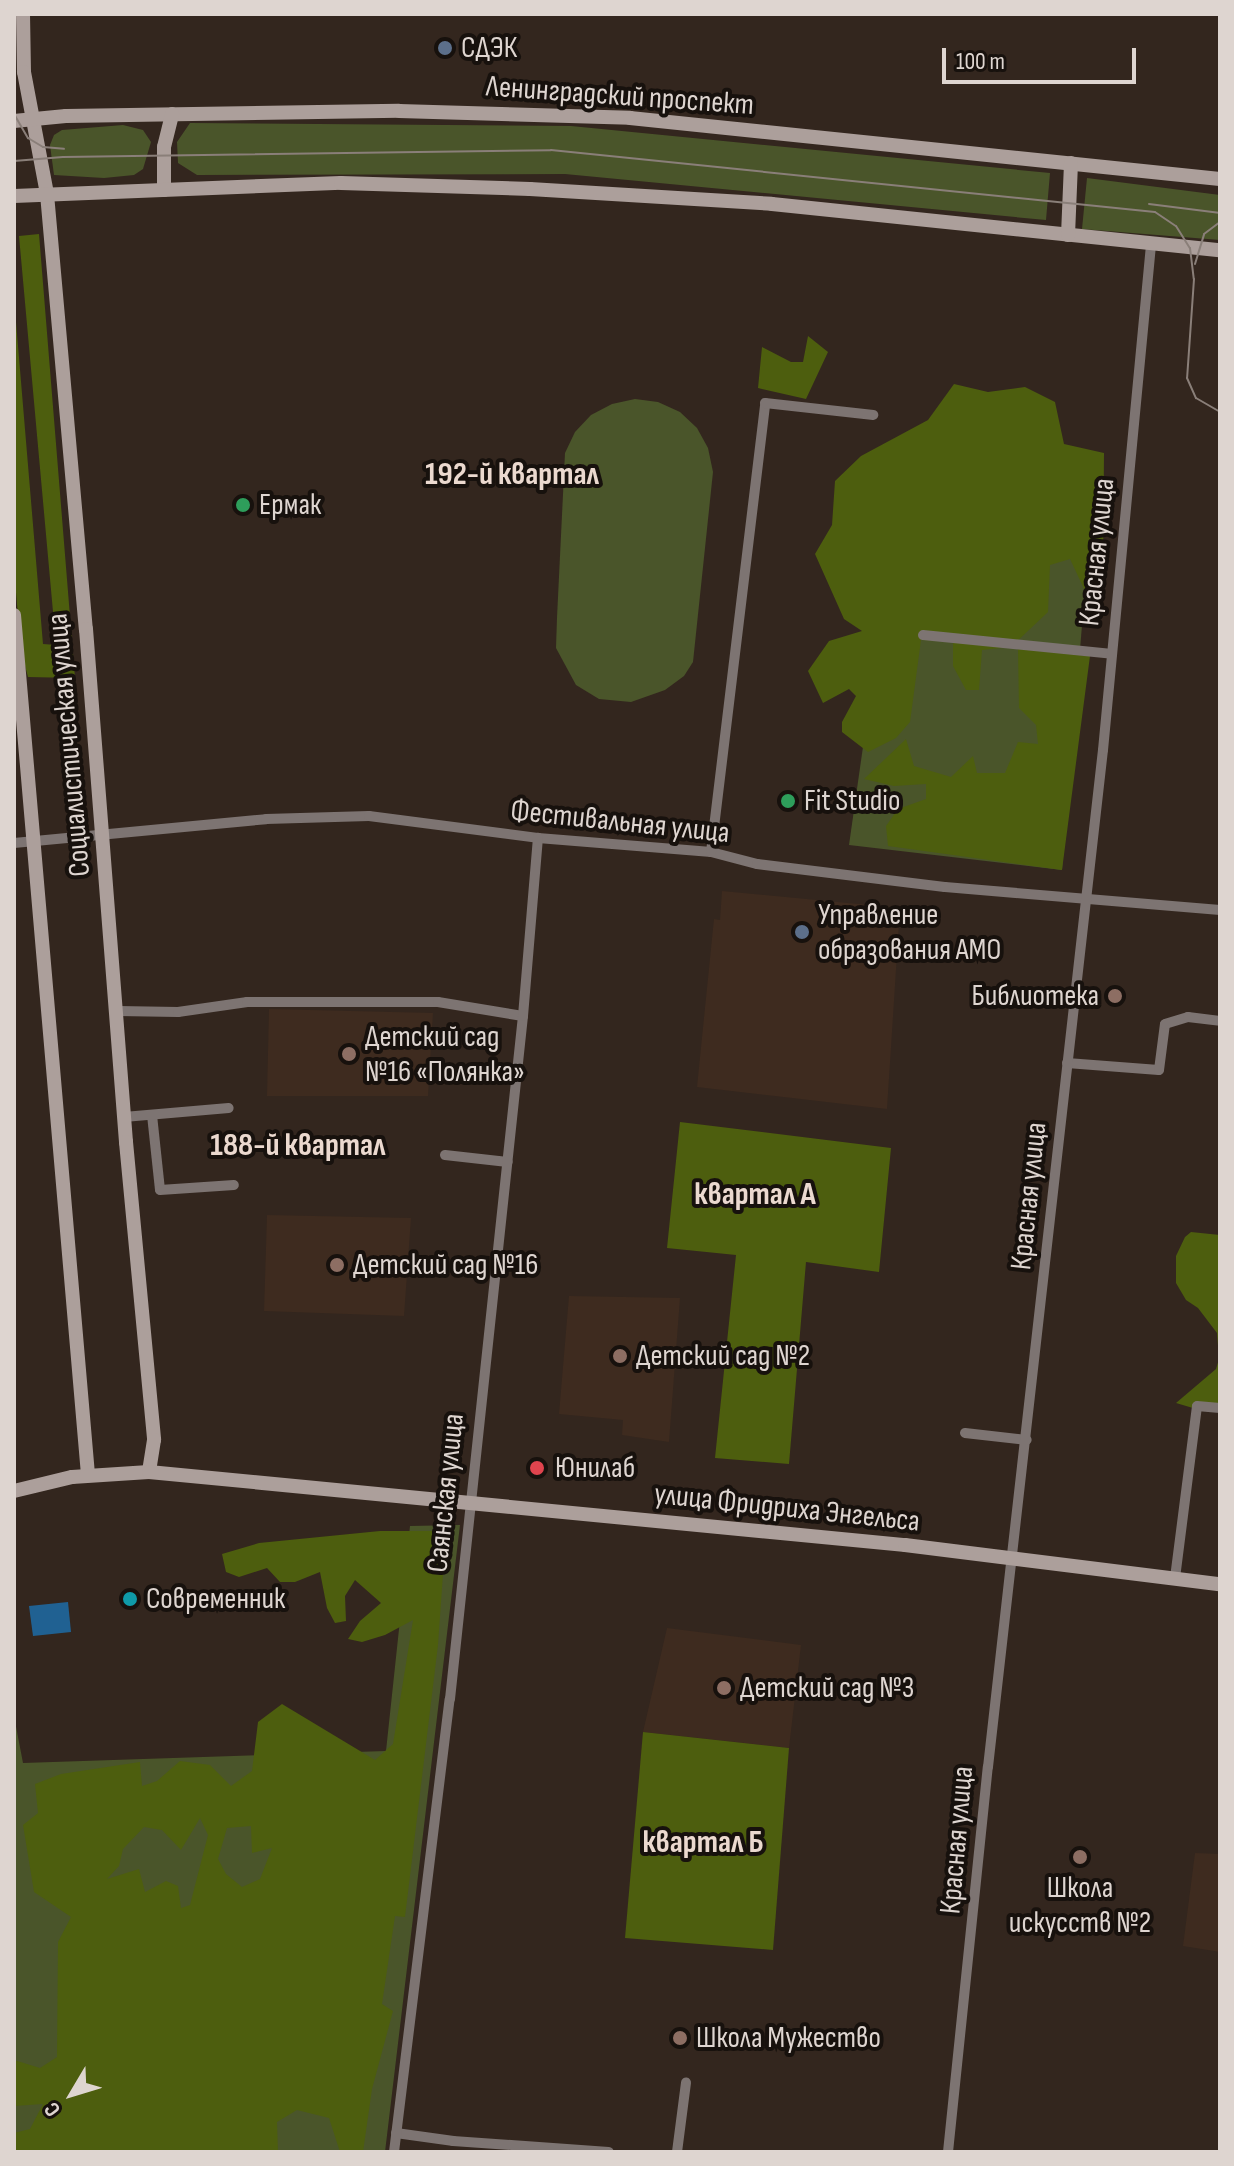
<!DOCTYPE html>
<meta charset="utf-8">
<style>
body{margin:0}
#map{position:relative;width:1234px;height:2166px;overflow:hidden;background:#33261e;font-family:"Sofia Sans Condensed",sans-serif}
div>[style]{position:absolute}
.built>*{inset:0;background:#3e2b1f}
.green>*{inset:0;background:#4a552a}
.forest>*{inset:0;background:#4d5e0e}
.water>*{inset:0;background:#206192}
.street>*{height:10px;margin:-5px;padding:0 5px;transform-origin:5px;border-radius:5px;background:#7d7472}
.secondary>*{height:14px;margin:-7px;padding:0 7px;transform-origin:7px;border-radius:7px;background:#ac9f9b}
.tram>*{height:2px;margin:-1px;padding:0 1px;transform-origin:1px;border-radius:1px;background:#8a7f79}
.dots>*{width:22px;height:22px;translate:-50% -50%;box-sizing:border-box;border:4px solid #17110d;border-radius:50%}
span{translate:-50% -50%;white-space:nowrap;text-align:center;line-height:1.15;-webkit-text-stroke:8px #17110d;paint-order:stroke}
.poi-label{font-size:30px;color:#ded5d0}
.left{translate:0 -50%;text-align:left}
.right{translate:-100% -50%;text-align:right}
.street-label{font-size:30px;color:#ded5d0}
.neighbourhood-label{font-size:32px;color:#ebd9cf;font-weight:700}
.frame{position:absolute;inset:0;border:16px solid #ded5d0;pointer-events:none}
.north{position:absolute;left:32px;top:2054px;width:80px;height:80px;-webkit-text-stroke:6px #17110d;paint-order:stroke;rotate:232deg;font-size:22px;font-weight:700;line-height:32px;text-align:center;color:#ded5d0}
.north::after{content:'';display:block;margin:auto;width:28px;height:36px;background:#ded5d0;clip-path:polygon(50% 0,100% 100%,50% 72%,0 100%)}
.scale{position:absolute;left:942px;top:48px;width:194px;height:36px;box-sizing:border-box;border:4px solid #ded5d0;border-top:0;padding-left:10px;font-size:24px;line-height:28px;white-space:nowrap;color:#ded5d0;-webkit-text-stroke:6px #17110d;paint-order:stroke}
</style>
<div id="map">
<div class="built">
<div style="clip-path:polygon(722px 891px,900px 908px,887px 1109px,697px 1087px,714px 919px,720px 920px)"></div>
<div style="clip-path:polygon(269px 1009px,433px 1013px,428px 1096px,267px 1096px)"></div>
<div style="clip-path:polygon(267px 1215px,411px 1218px,404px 1316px,264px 1311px)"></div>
<div style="clip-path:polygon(569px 1296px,680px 1298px,669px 1442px,622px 1435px,623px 1420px,559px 1414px)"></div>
<div style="clip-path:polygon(667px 1628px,801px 1645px,789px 1748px,643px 1732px)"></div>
<div style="clip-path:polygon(1195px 1853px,1220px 1854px,1220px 1952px,1183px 1946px)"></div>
</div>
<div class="green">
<div style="clip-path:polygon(190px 123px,571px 126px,1050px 173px,1046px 220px,565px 174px,197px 175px,178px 163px,177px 142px)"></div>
<div style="clip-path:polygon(123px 125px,143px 130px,151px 142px,143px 169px,134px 175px,104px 178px,54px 175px,50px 145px,54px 135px,62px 130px)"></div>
<div style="clip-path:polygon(1087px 178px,1220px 195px,1220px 240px,1082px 229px)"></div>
<div style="clip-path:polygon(635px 399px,658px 402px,680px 412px,697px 428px,708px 448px,713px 472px,693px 662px,684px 676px,665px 690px,631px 702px,599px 699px,576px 685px,556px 648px,557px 618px,565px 453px,575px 432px,591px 415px,612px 404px)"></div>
<div style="clip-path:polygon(908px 431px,1096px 454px,1062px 870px,849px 845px)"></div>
<div style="clip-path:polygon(460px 1525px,385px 2152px,14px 2152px,14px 1716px,23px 1763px,386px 1751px,410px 1526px)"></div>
</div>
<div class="forest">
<div style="clip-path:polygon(39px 234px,75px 678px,28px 677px,21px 651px,14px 569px,14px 298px,43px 644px,56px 645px,19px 236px)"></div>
<div style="clip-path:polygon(808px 336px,828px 352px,806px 399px,758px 388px,762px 347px,791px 362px,803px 362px)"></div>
<div style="clip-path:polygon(954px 384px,988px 392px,1025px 387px,1055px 402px,1064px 444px,1104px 453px,1103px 575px,1095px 612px,1070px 559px,1050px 565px,1048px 612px,1011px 647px,982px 650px,979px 690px,966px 690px,953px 666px,953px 641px,921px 640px,910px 722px,896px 738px,868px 752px,842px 732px,842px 722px,856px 696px,849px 689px,823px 703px,808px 671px,829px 641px,862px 631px,844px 619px,815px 554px,832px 525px,835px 481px,861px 456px,928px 420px)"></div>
<div style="clip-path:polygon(1018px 649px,1090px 656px,1062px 870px,888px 846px,886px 826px,898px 809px,926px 799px,926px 784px,894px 786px,864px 779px,906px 739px,914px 766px,951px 777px,973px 756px,977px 773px,1005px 773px,1018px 742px,1038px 744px,1036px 725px,1019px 708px)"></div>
<div style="clip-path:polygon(680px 1122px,891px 1148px,879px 1272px,806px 1262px,789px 1464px,715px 1458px,736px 1255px,667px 1248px)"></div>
<div style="clip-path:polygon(1191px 1232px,1220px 1235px,1220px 1406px,1203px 1411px,1176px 1403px,1216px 1369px,1219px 1359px,1217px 1333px,1198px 1308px,1186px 1300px,1176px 1283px,1176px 1256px,1185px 1237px)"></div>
<div style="clip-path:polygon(evenodd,380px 1531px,446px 1531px,438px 1645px,405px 1917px,395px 1916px,382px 2004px,393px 2011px,372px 2089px,363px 2152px,340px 2152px,329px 2118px,297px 2110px,277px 2122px,278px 2152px,14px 2152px,14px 2133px,30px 2129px,43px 2104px,14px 2106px,14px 2060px,40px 2068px,57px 2057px,58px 1942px,71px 1917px,34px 1892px,23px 1825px,38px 1813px,35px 1784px,61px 1774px,140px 1762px,142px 1786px,157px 1781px,180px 1761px,210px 1765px,231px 1786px,252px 1771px,258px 1722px,282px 1704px,375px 1760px,393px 1744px,413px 1620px,385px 1635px,362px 1642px,348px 1639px,360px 1621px,381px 1603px,355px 1580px,345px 1596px,346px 1621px,335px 1623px,327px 1608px,320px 1572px,295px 1582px,280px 1582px,267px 1568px,239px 1577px,226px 1572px,222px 1554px,259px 1543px,380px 1531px,200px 1818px,208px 1835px,190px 1905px,181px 1908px,178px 1886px,166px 1881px,145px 1892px,139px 1869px,107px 1879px,119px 1866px,123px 1849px,144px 1827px,162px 1830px,181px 1850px,200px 1818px,380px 1531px,251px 1826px,252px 1853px,272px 1848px,260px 1879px,242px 1887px,226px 1874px,218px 1859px,227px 1828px,251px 1826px)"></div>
<div style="clip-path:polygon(643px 1732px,789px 1748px,773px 1950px,625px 1938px)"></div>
</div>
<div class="water">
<div style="clip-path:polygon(68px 1602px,71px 1632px,33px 1636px,29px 1606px)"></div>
</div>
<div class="street">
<div style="left:923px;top:635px;width:190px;rotate:5.7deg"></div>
<div style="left:14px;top:843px;width:253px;rotate:-5.4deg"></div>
<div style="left:266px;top:819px;width:103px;rotate:-1.7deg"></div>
<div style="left:369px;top:816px;width:170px;rotate:7.4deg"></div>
<div style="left:538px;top:838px;width:174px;rotate:4.6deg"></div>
<div style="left:711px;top:852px;width:48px;rotate:14.6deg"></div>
<div style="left:757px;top:864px;width:189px;rotate:7deg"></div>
<div style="left:945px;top:887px;width:276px;rotate:4.8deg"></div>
<div style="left:711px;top:852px;width:452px;rotate:-83.1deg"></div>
<div style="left:765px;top:403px;width:109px;rotate:6.3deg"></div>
<div style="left:118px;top:1011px;width:60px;rotate:1deg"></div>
<div style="left:178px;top:1012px;width:70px;rotate:-8.2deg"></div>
<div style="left:247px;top:1002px;width:191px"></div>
<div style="left:438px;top:1002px;width:86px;rotate:9.4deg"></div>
<div style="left:1067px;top:1063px;width:92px;rotate:4.4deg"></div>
<div style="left:1159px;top:1070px;width:46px;rotate:-82.6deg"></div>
<div style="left:1165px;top:1024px;width:24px;rotate:-17deg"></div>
<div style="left:1188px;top:1017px;width:32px;rotate:7deg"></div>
<div style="left:152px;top:1115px;width:75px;rotate:83.9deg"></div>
<div style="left:160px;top:1190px;width:74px;rotate:-3.9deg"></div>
<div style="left:124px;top:1117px;width:105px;rotate:-4.9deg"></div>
<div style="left:445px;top:1155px;width:63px;rotate:6.3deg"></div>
<div style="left:965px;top:1433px;width:62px;rotate:6.4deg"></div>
<div style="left:1175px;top:1578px;width:173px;rotate:-82.7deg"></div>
<div style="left:1197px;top:1406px;width:23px;rotate:5deg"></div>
<div style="left:396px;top:2133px;width:58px;rotate:8deg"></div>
<div style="left:453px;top:2141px;width:156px;rotate:4deg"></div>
<div style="left:394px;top:2152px;width:456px;rotate:-83deg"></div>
<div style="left:450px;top:1699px;width:687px;rotate:-83.9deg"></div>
<div style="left:523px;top:1016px;width:179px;rotate:-85.2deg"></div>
<div style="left:677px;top:2152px;width:70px;rotate:-82.6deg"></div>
<div style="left:948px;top:2152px;width:387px;rotate:-84.1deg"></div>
<div style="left:988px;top:1767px;width:1023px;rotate:-83.55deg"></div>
<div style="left:1103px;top:750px;width:507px;rotate:-84.57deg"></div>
</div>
<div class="secondary">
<div style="left:23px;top:14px;width:58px;rotate:89deg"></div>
<div style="left:24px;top:72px;width:124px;rotate:79.3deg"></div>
<div style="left:47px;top:194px;width:437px;rotate:84.9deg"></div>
<div style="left:86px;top:629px;width:515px;rotate:85.54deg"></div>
<div style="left:126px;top:1142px;width:299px;rotate:84.6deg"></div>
<div style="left:154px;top:1440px;width:32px;rotate:99deg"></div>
<div style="left:14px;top:121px;width:52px;rotate:-5.5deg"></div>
<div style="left:66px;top:116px;width:333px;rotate:-0.9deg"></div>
<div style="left:399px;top:111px;width:231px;rotate:1.7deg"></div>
<div style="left:630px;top:118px;width:593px;rotate:5.9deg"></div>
<div style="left:164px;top:190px;width:43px;rotate:-90deg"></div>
<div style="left:164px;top:147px;width:34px;rotate:-76deg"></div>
<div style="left:14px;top:196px;width:327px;rotate:-2.3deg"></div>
<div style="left:341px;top:183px;width:189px;rotate:1.8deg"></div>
<div style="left:530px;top:189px;width:242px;rotate:3.5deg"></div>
<div style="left:772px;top:204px;width:450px;rotate:5.9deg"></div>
<div style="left:1068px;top:235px;width:72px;rotate:-87.6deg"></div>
<div style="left:14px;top:615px;width:863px;rotate:85.08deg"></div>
<div style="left:14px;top:1491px;width:60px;rotate:-13.6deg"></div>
<div style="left:72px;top:1477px;width:77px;rotate:-3.7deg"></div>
<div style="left:149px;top:1472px;width:760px;rotate:5.52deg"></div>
<div style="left:905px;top:1545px;width:317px;rotate:7.1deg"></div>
</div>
<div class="tram">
<div style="left:14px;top:114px;width:28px;rotate:60deg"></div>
<div style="left:28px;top:138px;width:17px;rotate:31deg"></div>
<div style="left:43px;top:147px;width:21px;rotate:5deg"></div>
<div style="left:14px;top:161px;width:49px;rotate:-4.7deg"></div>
<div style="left:63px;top:157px;width:488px;rotate:-0.8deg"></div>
<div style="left:551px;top:150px;width:607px;rotate:5.86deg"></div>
<div style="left:1155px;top:212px;width:25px;rotate:34deg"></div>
<div style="left:1176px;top:226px;width:26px;rotate:58deg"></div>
<div style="left:1190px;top:248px;width:31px;rotate:83deg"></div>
<div style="left:1194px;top:279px;width:99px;rotate:94deg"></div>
<div style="left:1187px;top:378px;width:22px;rotate:66deg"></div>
<div style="left:1196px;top:398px;width:28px;rotate:30deg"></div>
<div style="left:1149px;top:204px;width:72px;rotate:7.2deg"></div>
<div style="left:1195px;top:264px;width:31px;rotate:-73deg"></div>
<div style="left:1204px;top:234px;width:20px;rotate:-37deg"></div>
</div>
<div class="dots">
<div style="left:445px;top:48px;background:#5c6f8a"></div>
<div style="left:243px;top:505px;background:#2e9e5b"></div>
<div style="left:788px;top:801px;background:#2e9e5b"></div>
<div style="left:802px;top:932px;background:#5c6f8a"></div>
<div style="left:1115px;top:996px;background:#8d6e63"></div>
<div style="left:349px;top:1054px;background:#8d6e63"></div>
<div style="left:337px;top:1265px;background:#8d6e63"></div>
<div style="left:620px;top:1356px;background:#8d6e63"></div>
<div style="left:537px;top:1468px;background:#e0444e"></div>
<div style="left:130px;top:1599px;background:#0f9aa8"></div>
<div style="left:724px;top:1688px;background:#8d6e63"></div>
<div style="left:1080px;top:1857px;background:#8d6e63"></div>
<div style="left:680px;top:2038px;background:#8d6e63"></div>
</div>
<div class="poi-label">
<span class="left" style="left:461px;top:48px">СДЭК</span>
<span class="left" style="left:259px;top:505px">Ермак</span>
<span class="left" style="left:804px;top:801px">Fit Studio</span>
<span class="left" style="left:818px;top:932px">Управление<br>образования АМО</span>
<span class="right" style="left:1099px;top:996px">Библиотека</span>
<span class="left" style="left:365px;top:1054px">Детский сад<br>№16 «Полянка»</span>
<span class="left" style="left:353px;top:1265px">Детский сад №16</span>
<span class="left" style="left:636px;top:1356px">Детский сад №2</span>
<span class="left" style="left:555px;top:1468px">Юнилаб</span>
<span class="left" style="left:146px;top:1599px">Современник</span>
<span class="left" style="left:740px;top:1688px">Детский сад №3</span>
<span style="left:1080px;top:1905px">Школа<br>искусств №2</span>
<span class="left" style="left:696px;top:2038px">Школа Мужество</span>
</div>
<div class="street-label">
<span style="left:620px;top:96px;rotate:4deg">Ленинградский проспект</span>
<span style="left:1097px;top:552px;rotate:-84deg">Красная улица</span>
<span style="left:69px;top:745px;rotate:-95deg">Социалистическая улица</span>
<span style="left:620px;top:822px;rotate:6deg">Фестивальная улица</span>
<span style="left:1029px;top:1196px;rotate:-84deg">Красная улица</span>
<span style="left:446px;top:1493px;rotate:-84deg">Саянская улица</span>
<span style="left:787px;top:1508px;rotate:6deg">улица Фридриха Энгельса</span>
<span style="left:957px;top:1840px;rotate:-85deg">Красная улица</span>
</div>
<div class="neighbourhood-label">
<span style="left:512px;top:475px">192-й квартал</span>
<span style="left:298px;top:1146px">188-й квартал</span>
<span style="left:755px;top:1195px">квартал А</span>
<span style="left:703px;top:1843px">квартал Б</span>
</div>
<div class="frame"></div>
<div class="north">С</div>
<div class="scale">100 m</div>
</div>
